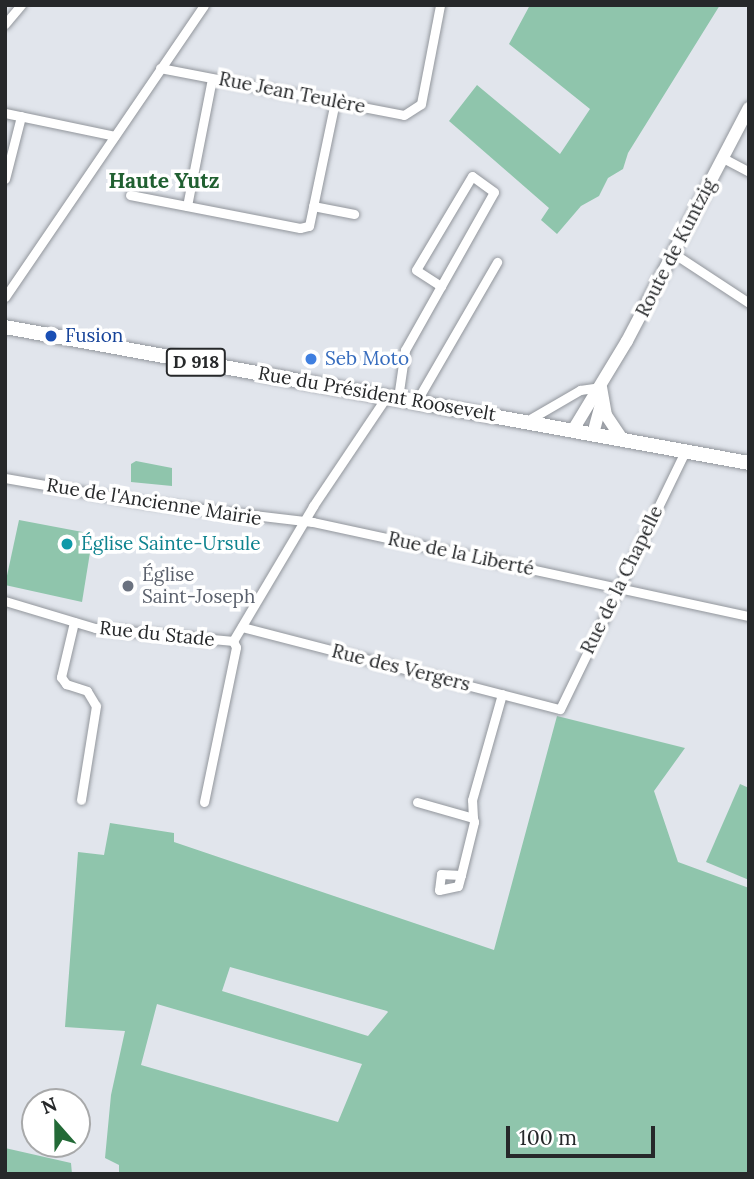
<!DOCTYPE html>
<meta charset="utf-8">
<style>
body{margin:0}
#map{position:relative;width:754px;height:1179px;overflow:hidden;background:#e1e5ec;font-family:Lora,serif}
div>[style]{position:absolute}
.green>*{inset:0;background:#8fc5ac}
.roads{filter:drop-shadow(0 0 2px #92969c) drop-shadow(0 0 2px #92969c)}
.street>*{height:9px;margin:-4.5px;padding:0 4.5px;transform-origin:4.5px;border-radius:4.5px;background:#fff}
.secondary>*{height:12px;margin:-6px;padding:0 6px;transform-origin:6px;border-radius:6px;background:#fff}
.primary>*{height:14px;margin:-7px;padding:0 7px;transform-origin:7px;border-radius:7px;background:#fff}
.dots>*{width:19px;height:19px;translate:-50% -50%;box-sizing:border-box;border:4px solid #fff;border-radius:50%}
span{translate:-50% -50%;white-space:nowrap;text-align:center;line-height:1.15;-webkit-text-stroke:7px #fff;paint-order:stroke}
.shield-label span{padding:2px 5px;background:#fff;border:2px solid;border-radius:5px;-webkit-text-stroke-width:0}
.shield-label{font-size:18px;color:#26282a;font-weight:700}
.street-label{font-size:19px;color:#26282a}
.transit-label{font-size:19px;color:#164399}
.left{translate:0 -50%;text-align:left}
.shop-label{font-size:19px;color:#366cbe}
.culture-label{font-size:19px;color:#0d838f}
.worship-label{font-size:19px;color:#5b616d}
.neighbourhood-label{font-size:21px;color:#206031;font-weight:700}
.frame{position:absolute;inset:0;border:7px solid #26282a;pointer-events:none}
.north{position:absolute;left:21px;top:1088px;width:70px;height:70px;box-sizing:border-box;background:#fff;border:2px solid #a8a9aa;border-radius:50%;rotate:339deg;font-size:19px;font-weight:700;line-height:28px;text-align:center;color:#26282a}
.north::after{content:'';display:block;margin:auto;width:24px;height:32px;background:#236a37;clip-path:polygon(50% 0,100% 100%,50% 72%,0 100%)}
.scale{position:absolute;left:506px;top:1126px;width:149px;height:32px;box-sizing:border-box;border:4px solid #26282a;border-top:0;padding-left:9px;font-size:21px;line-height:24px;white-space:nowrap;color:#26282a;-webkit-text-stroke:5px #fff;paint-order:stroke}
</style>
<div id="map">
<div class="green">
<div style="clip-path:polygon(530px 5px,720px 5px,628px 153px,623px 169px,608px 178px,599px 196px,581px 206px,557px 234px,541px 220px,549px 208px,449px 121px,477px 85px,560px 154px,590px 109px,509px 44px)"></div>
<div style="clip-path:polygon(136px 461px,172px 468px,172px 486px,131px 482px,131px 464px)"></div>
<div style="clip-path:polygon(19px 520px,93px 534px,82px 602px,5px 585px)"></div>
<div style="clip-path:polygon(evenodd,557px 716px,685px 748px,654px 791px,678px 862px,749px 888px,749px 1174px,119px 1174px,119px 1165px,105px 1158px,111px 1095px,125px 1031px,65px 1027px,78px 852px,104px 855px,110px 823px,174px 833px,174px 842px,494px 950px,557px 716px,230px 967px,387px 1011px,388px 1012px,368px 1036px,222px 991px,230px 967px,557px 716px,157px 1004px,362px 1064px,338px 1122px,141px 1065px,157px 1004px)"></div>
<div style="clip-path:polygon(740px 784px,749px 788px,749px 880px,706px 862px)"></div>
<div style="clip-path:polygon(5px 1148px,71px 1163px,72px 1174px,5px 1174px)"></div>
</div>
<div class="roads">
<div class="street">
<div style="left:5px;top:24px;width:25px;rotate:-50deg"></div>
<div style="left:160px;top:68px;width:248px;rotate:10.9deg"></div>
<div style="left:404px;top:115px;width:20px;rotate:-33deg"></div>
<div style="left:421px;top:104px;width:101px;rotate:-79.1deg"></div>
<div style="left:5px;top:113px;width:112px;rotate:11.8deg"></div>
<div style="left:723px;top:158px;width:30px;rotate:28deg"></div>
<div style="left:5px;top:179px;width:65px;rotate:-75.7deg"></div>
<div style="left:130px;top:195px;width:173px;rotate:11deg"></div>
<div style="left:300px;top:228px;width:9px;rotate:-13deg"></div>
<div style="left:309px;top:226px;width:127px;rotate:-78.2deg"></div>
<div style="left:187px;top:206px;width:130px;rotate:-78.9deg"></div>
<div style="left:313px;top:206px;width:42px;rotate:11deg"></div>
<div style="left:673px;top:253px;width:91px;rotate:33.3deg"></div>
<div style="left:5px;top:297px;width:353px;rotate:-55.7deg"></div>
<div style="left:398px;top:398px;width:49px;rotate:-81.7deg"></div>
<div style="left:405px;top:350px;width:181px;rotate:-60.6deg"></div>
<div style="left:494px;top:192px;width:27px;rotate:-144deg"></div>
<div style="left:472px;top:176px;width:109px;rotate:120.8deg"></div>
<div style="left:416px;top:270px;width:30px;rotate:33deg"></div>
<div style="left:416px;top:402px;width:162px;rotate:-59.9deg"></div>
<div style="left:525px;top:422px;width:64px;rotate:-30.2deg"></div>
<div style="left:580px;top:390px;width:21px;rotate:-8deg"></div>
<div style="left:5px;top:478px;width:140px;rotate:9.9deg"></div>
<div style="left:143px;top:502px;width:171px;rotate:6.7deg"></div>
<div style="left:313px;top:522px;width:446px;rotate:12.2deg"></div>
<div style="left:5px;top:601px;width:94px;rotate:16.7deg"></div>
<div style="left:95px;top:628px;width:139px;rotate:5.4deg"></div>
<div style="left:233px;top:641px;width:157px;rotate:-59.3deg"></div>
<div style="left:313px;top:506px;width:133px;rotate:-56.1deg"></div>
<div style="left:74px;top:622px;width:57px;rotate:103.3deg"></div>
<div style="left:61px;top:677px;width:9px;rotate:54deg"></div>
<div style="left:66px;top:684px;width:22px;rotate:18deg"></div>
<div style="left:87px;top:691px;width:17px;rotate:59deg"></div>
<div style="left:96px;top:706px;width:95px;rotate:99.1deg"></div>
<div style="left:242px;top:627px;width:328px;rotate:14.5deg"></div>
<div style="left:560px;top:709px;width:287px;rotate:-64.1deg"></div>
<div style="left:204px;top:802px;width:158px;rotate:-78.3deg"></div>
<div style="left:236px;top:647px;width:7px;rotate:-117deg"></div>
<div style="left:417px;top:802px;width:58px;rotate:15.9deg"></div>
<div style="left:473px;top:818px;width:18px;rotate:-93deg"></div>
<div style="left:472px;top:800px;width:110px;rotate:-74.2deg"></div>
<div style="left:461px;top:875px;width:20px;rotate:-177deg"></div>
<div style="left:441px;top:874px;width:16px;rotate:97deg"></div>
<div style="left:439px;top:890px;width:19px;rotate:-12deg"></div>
<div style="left:458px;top:886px;width:11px;rotate:-75deg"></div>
<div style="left:461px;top:875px;width:55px;rotate:-76.2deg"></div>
<div style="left:474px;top:822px;width:4px;rotate:-104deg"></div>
</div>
<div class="secondary">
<div style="left:601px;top:387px;width:28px;rotate:80deg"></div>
<div style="left:606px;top:415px;width:29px;rotate:56deg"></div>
<div style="left:573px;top:430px;width:104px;rotate:-58.8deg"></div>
<div style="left:627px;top:341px;width:263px;rotate:-62.4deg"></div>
<div style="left:593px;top:434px;width:31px;rotate:-75deg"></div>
</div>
<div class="primary">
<div style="left:5px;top:327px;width:756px;rotate:10.36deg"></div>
</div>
</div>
<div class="dots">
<div style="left:51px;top:336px;background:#1a4fb4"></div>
<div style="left:311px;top:359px;background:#3f7fe0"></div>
<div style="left:67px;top:544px;background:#0f9aa8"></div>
<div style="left:128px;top:586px;background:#6b7280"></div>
</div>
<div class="shield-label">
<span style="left:196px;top:362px">D 918</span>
</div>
<div class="street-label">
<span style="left:292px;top:93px;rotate:11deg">Rue Jean Teulère</span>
<span style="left:676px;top:248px;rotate:-63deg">Route de Kuntzig</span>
<span style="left:377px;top:394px;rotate:10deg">Rue du Président Roosevelt</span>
<span style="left:154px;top:502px;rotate:9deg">Rue de l'Ancienne Mairie</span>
<span style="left:461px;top:554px;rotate:12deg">Rue de la Liberté</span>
<span style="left:622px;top:580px;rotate:-64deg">Rue de la Chapelle</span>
<span style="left:157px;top:634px;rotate:6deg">Rue du Stade</span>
<span style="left:401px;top:668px;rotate:14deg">Rue des Vergers</span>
</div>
<div class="transit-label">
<span class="left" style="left:65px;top:336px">Fusion</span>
</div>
<div class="shop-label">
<span class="left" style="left:325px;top:359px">Seb Moto</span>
</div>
<div class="culture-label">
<span class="left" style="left:81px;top:544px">Église Sainte-Ursule</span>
</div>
<div class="worship-label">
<span class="left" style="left:142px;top:586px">Église<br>Saint-Joseph</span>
</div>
<div class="neighbourhood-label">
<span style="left:164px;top:181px">Haute Yutz</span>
</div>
<div class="frame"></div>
<div class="north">N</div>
<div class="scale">100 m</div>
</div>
